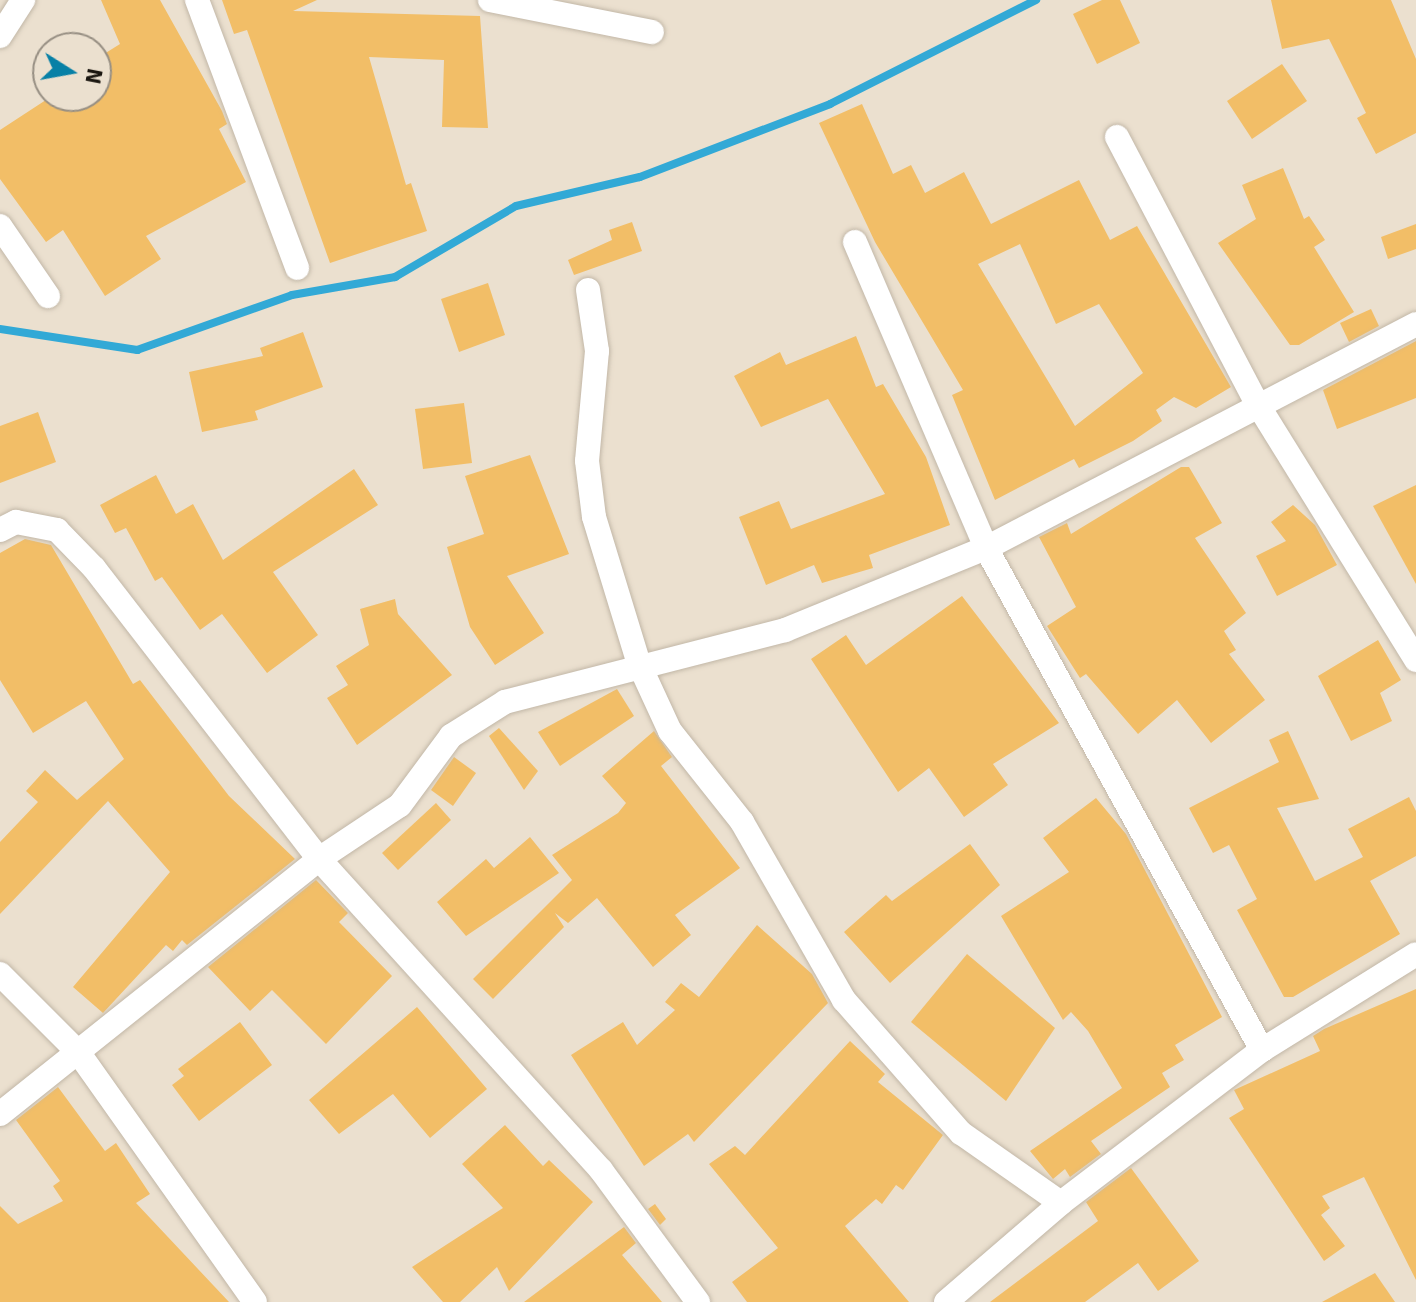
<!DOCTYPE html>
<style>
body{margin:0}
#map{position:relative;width:1416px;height:1302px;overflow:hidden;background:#ebe0cf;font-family:Signika,sans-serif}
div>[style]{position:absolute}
.stream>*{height:8px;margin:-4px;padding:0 4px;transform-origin:4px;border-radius:4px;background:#32a9d6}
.building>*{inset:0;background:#f2be67}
.roads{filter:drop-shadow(0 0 2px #c2b7a7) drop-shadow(0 0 2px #c2b7a7)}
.minor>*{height:24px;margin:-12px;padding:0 12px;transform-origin:12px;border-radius:12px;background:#fff}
span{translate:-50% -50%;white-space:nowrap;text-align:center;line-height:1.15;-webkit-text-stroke:6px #ebe0cf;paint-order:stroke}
.north{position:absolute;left:32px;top:32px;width:80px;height:80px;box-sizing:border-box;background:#ebe0cf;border:2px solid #978f83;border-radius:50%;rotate:101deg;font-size:22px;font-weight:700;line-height:32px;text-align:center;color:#1a1610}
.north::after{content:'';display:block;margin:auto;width:28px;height:36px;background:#0780a6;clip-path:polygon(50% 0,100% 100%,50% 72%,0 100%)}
</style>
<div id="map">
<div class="stream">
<div style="left:0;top:329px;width:139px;rotate:8.7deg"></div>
<div style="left:137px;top:350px;width:164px;rotate:-19.5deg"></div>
<div style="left:292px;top:295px;width:105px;rotate:-9.9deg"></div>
<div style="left:395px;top:277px;width:140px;rotate:-30.4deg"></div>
<div style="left:516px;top:206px;width:127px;rotate:-13.2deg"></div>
<div style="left:640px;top:177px;width:204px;rotate:-21deg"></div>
<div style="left:830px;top:104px;width:231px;rotate:-26.8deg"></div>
</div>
<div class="building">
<div style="clip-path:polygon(101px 0,160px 0,222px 111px,227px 124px,219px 129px,246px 182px,146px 236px,161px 259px,105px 296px,63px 230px,46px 242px,0 179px,0 130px,52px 96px,96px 96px,96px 59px,120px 44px)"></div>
<div style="clip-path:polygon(222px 0,317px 0,293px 11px,480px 16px,488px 128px,442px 127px,444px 60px,369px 57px,406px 185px,411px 183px,427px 231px,330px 263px,247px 30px,234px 34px)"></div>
<div style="clip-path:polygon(1102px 0,1120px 0,1140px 43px,1097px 64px,1073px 14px)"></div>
<div style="clip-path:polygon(1271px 0,1391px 0,1416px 59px,1416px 133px,1376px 154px,1357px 118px,1366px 113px,1329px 39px,1282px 49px)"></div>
<div style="clip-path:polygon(1282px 64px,1307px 101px,1252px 139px,1227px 101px)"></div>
<div style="clip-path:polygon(evenodd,862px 104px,893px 174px,911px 165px,925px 193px,964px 172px,991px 224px,1079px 180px,1110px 240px,1137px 226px,1231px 387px,1196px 408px,1174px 397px,1156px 410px,1162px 421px,1133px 441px,1079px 468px,1074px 459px,995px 500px,952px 395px,963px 390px,875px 242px,819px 123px,862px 104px,1020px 244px,1056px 324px,1099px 304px,1143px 373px,1075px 426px,978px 264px,1020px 244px)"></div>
<div style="clip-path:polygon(1283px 168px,1304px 219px,1309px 216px,1325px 240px,1314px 247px,1354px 312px,1299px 345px,1290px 345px,1218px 243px,1256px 219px,1242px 185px)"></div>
<div style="clip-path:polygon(632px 222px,642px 251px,574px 275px,568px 260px,612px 240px,609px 230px)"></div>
<div style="clip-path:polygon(1416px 224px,1416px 249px,1388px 259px,1381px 237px)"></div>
<div style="clip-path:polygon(488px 283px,505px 335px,459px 352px,441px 299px)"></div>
<div style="clip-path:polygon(1371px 309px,1379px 326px,1349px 342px,1340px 323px)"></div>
<div style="clip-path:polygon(303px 332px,323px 387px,255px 411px,258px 420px,202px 432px,189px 372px,263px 356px,260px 348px)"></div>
<div style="clip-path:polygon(856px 336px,876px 387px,883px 384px,926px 457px,950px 525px,869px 555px,873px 568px,822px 583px,814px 565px,766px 585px,739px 517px,779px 501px,791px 529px,885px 494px,828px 399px,761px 427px,734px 376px,780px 352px,786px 365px)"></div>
<div style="clip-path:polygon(1416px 341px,1416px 398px,1337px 429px,1323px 390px)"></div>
<div style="clip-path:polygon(464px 403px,472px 463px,423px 469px,415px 409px)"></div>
<div style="clip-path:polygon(38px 412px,56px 462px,0 483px,0 426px)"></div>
<div style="clip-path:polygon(530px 455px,569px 554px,507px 576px,544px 633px,495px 665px,470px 627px,447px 547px,484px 534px,465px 476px)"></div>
<div style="clip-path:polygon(1181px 467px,1189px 467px,1222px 523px,1195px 538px,1246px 613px,1224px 631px,1236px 650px,1229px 654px,1265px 700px,1211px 743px,1177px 700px,1138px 734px,1086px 674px,1080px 678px,1047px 626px,1076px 607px,1039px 537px,1067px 523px,1071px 534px)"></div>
<div style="clip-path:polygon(354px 469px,378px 505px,273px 572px,318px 635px,267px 673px,222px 614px,200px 630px,162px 577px,155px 581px,126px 528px,115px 533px,100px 505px,156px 475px,176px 514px,193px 504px,223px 560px)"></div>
<div style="clip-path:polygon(1416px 485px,1416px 584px,1373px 506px)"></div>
<div style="clip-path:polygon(1293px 505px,1315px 525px,1337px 565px,1277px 596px,1256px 556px,1286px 541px,1271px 522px)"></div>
<div style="clip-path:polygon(25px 539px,51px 545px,133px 684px,140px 680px,229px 796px,295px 859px,187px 945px,182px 940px,173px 951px,166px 945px,103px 1013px,73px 987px,170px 872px,108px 801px,0 914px,0 842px,38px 802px,26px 791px,45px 770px,77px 800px,124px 759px,86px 701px,33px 733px,0 680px,0 553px)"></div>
<div style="clip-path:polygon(962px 596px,1059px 723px,993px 764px,1008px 785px,964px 817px,929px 768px,898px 792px,811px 659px,846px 635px,866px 665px)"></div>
<div style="clip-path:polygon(395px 599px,398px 614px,452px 675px,357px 745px,327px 698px,348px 685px,336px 666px,369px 645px,360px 609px)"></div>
<div style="clip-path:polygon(1378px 640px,1401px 680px,1380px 693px,1392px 721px,1351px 741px,1318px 676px)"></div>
<div style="clip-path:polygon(617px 689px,634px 716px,560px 766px,538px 732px)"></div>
<div style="clip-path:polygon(499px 728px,538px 771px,524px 790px,489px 736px)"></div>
<div style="clip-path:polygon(654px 731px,672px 757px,661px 766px,740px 868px,675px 915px,691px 935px,653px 967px,597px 898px,568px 923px,555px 913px,564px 927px,493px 999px,473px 979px,572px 880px,552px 855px,618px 813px,626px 803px,602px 776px)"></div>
<div style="clip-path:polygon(1288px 731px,1319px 799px,1277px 808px,1315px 881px,1363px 857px,1348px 829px,1409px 797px,1416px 811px,1416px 856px,1370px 881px,1400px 934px,1293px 997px,1284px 997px,1237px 910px,1257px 899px,1229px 845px,1213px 853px,1189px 808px,1279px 762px,1269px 740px)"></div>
<div style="clip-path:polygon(454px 757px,476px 773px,453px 806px,431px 790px)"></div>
<div style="clip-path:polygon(1096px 798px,1126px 834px,1222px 1017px,1175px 1045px,1184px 1060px,1162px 1073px,1170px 1087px,1091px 1141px,1101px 1154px,1070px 1177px,1065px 1169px,1053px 1179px,1030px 1151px,1122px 1088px,1088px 1031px,1071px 1012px,1063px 1020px,1001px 916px,1069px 872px,1043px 838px)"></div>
<div style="clip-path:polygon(436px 803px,451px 820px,398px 870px,382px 853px)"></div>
<div style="clip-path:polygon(530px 837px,559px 873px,466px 936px,437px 902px,486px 859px,494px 868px)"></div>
<div style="clip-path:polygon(970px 844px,1000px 885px,890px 983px,844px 932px,886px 895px,892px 901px)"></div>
<div style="clip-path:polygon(316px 880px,348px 913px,339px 922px,392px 976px,326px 1044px,272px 990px,250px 1011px,208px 967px)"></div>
<div style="clip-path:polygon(757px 925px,812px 974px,828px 1003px,694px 1142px,688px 1134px,644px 1166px,571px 1055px,623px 1022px,637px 1045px,675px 1010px,665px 1002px,681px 983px,699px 997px)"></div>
<div style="clip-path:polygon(967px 954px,1055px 1028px,1006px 1101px,911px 1022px)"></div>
<div style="clip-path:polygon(1416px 989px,1416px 1280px,1364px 1177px,1322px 1196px,1330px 1208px,1321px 1215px,1345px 1246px,1324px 1261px,1229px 1118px,1244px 1109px,1234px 1090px,1320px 1051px,1313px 1036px,1324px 1029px)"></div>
<div style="clip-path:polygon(417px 1007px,487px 1089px,430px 1138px,393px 1094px,339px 1134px,309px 1100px)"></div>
<div style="clip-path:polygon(240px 1022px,272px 1065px,199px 1121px,172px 1085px,184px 1076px,178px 1069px)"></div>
<div style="clip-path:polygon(850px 1041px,885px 1074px,878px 1082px,943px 1135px,903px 1190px,896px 1185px,882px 1204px,876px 1199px,845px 1226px,909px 1302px,747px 1302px,732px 1282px,778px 1248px,709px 1164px,735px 1146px,745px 1155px)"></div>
<div style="clip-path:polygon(58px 1087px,105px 1151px,116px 1143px,150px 1194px,136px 1203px,229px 1302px,0 1302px,0 1206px,18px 1224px,63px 1201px,53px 1186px,60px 1181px,16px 1120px)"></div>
<div style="clip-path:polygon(505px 1125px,543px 1166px,549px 1160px,593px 1202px,509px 1291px,497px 1267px,460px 1302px,443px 1302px,412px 1267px,503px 1208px,462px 1164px)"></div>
<div style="clip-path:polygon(1131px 1168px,1199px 1261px,1158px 1291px,1138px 1263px,1085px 1302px,990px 1302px,1098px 1221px,1086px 1202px)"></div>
<div style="clip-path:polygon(655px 1204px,666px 1219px,660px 1225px,648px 1209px)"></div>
<div style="clip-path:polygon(624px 1227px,636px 1243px,622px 1255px,662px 1302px,524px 1302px)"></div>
<div style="clip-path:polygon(1375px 1273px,1395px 1302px,1322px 1302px)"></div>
</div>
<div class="roads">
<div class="minor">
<div style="left:197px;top:0;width:286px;rotate:69.5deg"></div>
<div style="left:490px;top:0;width:165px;rotate:11.2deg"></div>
<div style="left:0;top:36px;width:43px;rotate:-57.4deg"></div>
<div style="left:1117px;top:137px;width:303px;rotate:62.3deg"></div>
<div style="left:1258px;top:405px;width:300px;rotate:58.2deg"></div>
<div style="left:0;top:226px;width:85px;rotate:55.6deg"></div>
<div style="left:855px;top:242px;width:333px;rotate:66.8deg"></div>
<div style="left:986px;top:548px;width:573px;rotate:61.2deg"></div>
<div style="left:588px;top:290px;width:62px;rotate:81.6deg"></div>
<div style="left:597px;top:351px;width:110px;rotate:95.2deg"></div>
<div style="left:587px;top:461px;width:56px;rotate:82.9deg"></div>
<div style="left:594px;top:517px;width:154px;rotate:73deg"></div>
<div style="left:639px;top:664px;width:74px;rotate:65.2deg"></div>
<div style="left:670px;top:731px;width:116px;rotate:51.6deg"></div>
<div style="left:742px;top:822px;width:205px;rotate:60.2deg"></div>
<div style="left:844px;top:1000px;width:177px;rotate:48.7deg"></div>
<div style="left:961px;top:1133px;width:122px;rotate:35deg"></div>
<div style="left:0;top:530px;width:18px;rotate:-27deg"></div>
<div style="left:16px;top:522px;width:42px;rotate:11deg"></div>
<div style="left:57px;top:530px;width:53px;rotate:45.8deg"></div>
<div style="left:94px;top:568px;width:368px;rotate:52.3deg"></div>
<div style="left:319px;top:859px;width:420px;rotate:47.8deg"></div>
<div style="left:601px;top:1170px;width:164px;rotate:53.7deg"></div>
<div style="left:0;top:974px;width:110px;rotate:45deg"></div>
<div style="left:78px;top:1052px;width:306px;rotate:54.7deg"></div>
<div style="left:0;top:1114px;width:408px;rotate:-38.6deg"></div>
<div style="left:319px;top:859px;width:97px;rotate:-33.7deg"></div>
<div style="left:400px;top:805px;width:86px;rotate:-53.5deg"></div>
<div style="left:451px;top:736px;width:64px;rotate:-32.2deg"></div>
<div style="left:505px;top:702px;width:289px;rotate:-14.4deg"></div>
<div style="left:785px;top:630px;width:217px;rotate:-22.2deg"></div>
<div style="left:986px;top:548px;width:485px;rotate:-27.5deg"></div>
<div style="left:946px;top:1302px;width:152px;rotate:-40.7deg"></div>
<div style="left:1061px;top:1203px;width:253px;rotate:-37.3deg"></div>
<div style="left:1262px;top:1050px;width:181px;rotate:-31.9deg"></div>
</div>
</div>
<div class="north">N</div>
</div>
